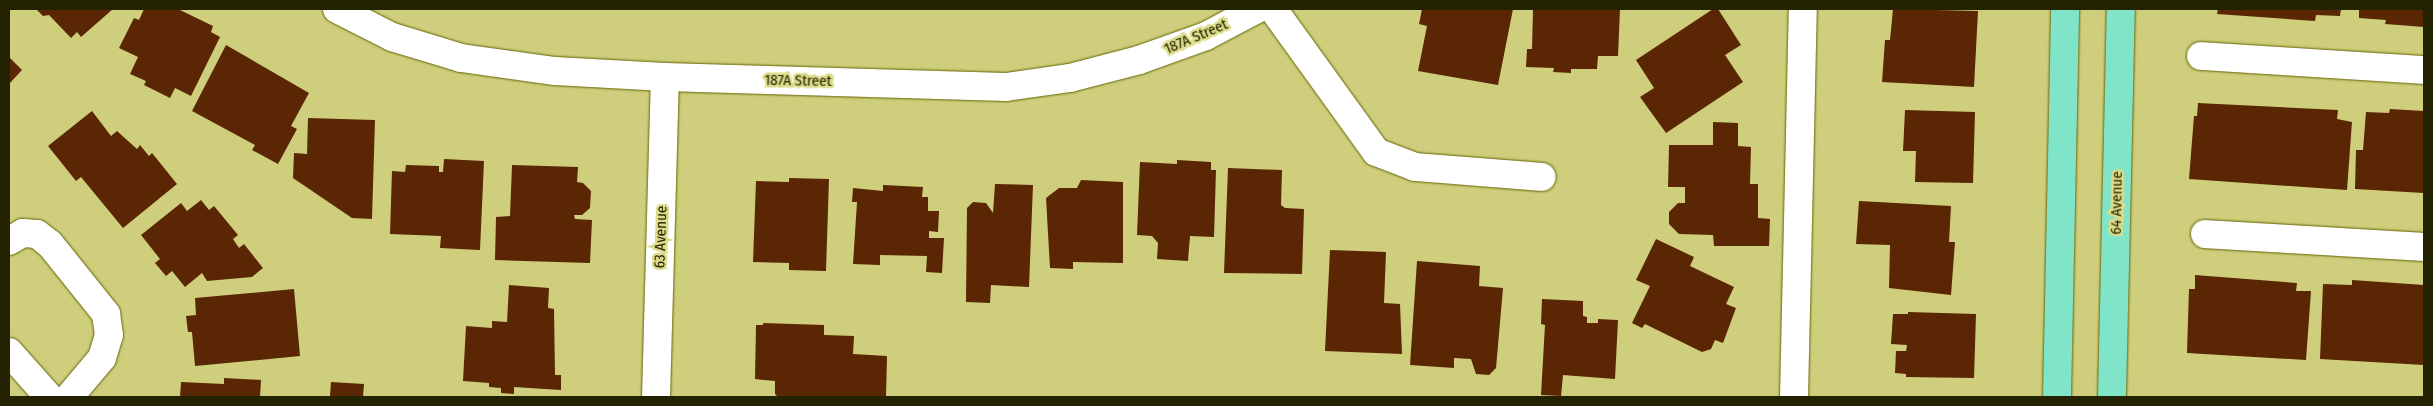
<!DOCTYPE html>
<style>
body{margin:0}
#map{position:relative;width:2433px;height:406px;overflow:hidden;background:#cece7c;font-family:"Fira Sans Condensed",sans-serif}
div>[style]{position:absolute}
.building>*{inset:0;background:#5a2603}
.roads{filter:drop-shadow(0 0 1px #676506) drop-shadow(0 0 1px #676506)}
.minor>*{height:28px;margin:-14px;padding:0 14px;transform-origin:14px;border-radius:14px;background:#fff}
.major>*{height:28px;margin:-14px;padding:0 14px;transform-origin:14px;border-radius:14px;background:#7fe4c8}
span{translate:-50% -50%;white-space:nowrap;text-align:center;line-height:1.15;-webkit-text-stroke:5px #dbdb89;paint-order:stroke}
.street-label{font-size:15px;color:#242301}
.frame{position:absolute;inset:0;border:10px solid #242301;pointer-events:none}
</style>
<div id="map">
<div class="building">
<div style="clip-path:polygon(36px 9px,113px 9px,81px 37px,77px 32px,71px 38px,49px 15px,43px 16px)"></div>
<div style="clip-path:polygon(144px 9px,178px 9px,213px 26px,211px 32px,220px 37px,191px 96px,175px 88px,170px 98px,144px 85px,146px 81px,130px 74px,138px 57px,119px 48px,134px 18px,139px 20px)"></div>
<div style="clip-path:polygon(1422px 9px,1513px 9px,1498px 85px,1418px 71px,1427px 26px,1419px 24px)"></div>
<div style="clip-path:polygon(1533px 9px,1620px 9px,1618px 56px,1598px 56px,1597px 69px,1571px 69px,1571px 73px,1553px 72px,1554px 68px,1526px 67px,1527px 49px,1532px 49px)"></div>
<div style="clip-path:polygon(1713px 9px,1718px 9px,1741px 45px,1725px 55px,1743px 82px,1666px 133px,1640px 97px,1654px 88px,1636px 60px)"></div>
<div style="clip-path:polygon(1893px 9px,1978px 11px,1974px 87px,1882px 82px,1885px 40px,1890px 40px)"></div>
<div style="clip-path:polygon(2218px 9px,2341px 9px,2340px 16px,2316px 15px,2315px 21px,2217px 14px)"></div>
<div style="clip-path:polygon(2359px 9px,2424px 9px,2424px 27px,2385px 24px,2386px 20px,2359px 18px)"></div>
<div style="clip-path:polygon(226px 45px,309px 93px,291px 126px,297px 129px,278px 164px,252px 150px,255px 145px,192px 111px)"></div>
<div style="clip-path:polygon(9px 57px,22px 70px,9px 84px)"></div>
<div style="clip-path:polygon(2198px 103px,2338px 110px,2337px 119px,2352px 122px,2347px 190px,2189px 179px,2194px 116px,2197px 116px)"></div>
<div style="clip-path:polygon(2390px 109px,2424px 111px,2424px 193px,2355px 189px,2356px 150px,2363px 150px,2366px 112px,2389px 113px)"></div>
<div style="clip-path:polygon(1905px 110px,1975px 112px,1973px 183px,1915px 182px,1916px 151px,1903px 151px)"></div>
<div style="clip-path:polygon(92px 111px,111px 136px,117px 131px,137px 149px,140px 145px,149px 156px,152px 153px,177px 184px,123px 228px,81px 177px,76px 181px,48px 146px)"></div>
<div style="clip-path:polygon(308px 118px,375px 120px,372px 219px,352px 218px,293px 178px,294px 153px,307px 154px)"></div>
<div style="clip-path:polygon(1713px 122px,1738px 123px,1738px 146px,1751px 147px,1750px 184px,1758px 184px,1758px 218px,1770px 219px,1769px 246px,1714px 246px,1713px 235px,1679px 234px,1669px 224px,1669px 212px,1678px 203px,1685px 203px,1685px 187px,1668px 187px,1669px 145px,1713px 145px)"></div>
<div style="clip-path:polygon(444px 159px,484px 161px,480px 250px,440px 248px,441px 236px,390px 234px,392px 171px,405px 172px,406px 165px,439px 166px,439px 172px,443px 172px)"></div>
<div style="clip-path:polygon(1177px 160px,1211px 162px,1211px 170px,1216px 170px,1214px 237px,1190px 236px,1188px 261px,1157px 259px,1158px 243px,1152px 236px,1137px 235px,1140px 162px,1177px 164px)"></div>
<div style="clip-path:polygon(512px 165px,578px 167px,577px 182px,583px 183px,591px 191px,590px 208px,582px 215px,574px 215px,575px 219px,592px 220px,590px 263px,495px 260px,496px 217px,510px 216px)"></div>
<div style="clip-path:polygon(1228px 168px,1282px 170px,1281px 205px,1285px 208px,1304px 209px,1302px 274px,1224px 273px)"></div>
<div style="clip-path:polygon(789px 178px,829px 179px,826px 271px,789px 270px,789px 263px,753px 262px,756px 181px,789px 182px)"></div>
<div style="clip-path:polygon(1081px 180px,1123px 182px,1123px 263px,1073px 262px,1073px 269px,1050px 268px,1046px 198px,1059px 188px,1077px 188px)"></div>
<div style="clip-path:polygon(995px 184px,1033px 185px,1029px 287px,991px 285px,990px 303px,966px 302px,967px 208px,973px 202px,986px 203px,993px 213px)"></div>
<div style="clip-path:polygon(883px 185px,923px 187px,922px 197px,928px 197px,928px 211px,939px 211px,938px 232px,929px 231px,929px 238px,944px 238px,942px 273px,926px 272px,927px 256px,880px 255px,880px 265px,853px 264px,857px 202px,852px 202px,853px 188px,883px 191px)"></div>
<div style="clip-path:polygon(201px 200px,209px 210px,214px 206px,238px 235px,233px 239px,239px 248px,244px 244px,263px 268px,252px 277px,207px 281px,202px 273px,185px 287px,172px 271px,166px 276px,155px 263px,160px 259px,141px 235px,181px 203px,187px 211px)"></div>
<div style="clip-path:polygon(1859px 201px,1951px 206px,1949px 242px,1955px 242px,1951px 295px,1889px 288px,1890px 245px,1856px 244px)"></div>
<div style="clip-path:polygon(1656px 239px,1694px 257px,1690px 266px,1734px 287px,1726px 304px,1736px 308px,1723px 343px,1715px 340px,1711px 349px,1702px 352px,1645px 324px,1642px 328px,1632px 323px,1650px 286px,1636px 280px)"></div>
<div style="clip-path:polygon(1330px 250px,1386px 252px,1384px 303px,1400px 304px,1402px 354px,1325px 351px)"></div>
<div style="clip-path:polygon(1417px 261px,1480px 266px,1479px 286px,1503px 288px,1496px 368px,1489px 375px,1476px 374px,1471px 359px,1454px 358px,1454px 368px,1410px 365px)"></div>
<div style="clip-path:polygon(2195px 275px,2297px 283px,2296px 291px,2311px 291px,2306px 360px,2187px 353px,2189px 289px,2195px 289px)"></div>
<div style="clip-path:polygon(2352px 280px,2424px 285px,2424px 365px,2320px 359px,2323px 284px,2352px 285px)"></div>
<div style="clip-path:polygon(509px 285px,549px 288px,548px 308px,554px 309px,555px 375px,561px 375px,561px 390px,514px 387px,514px 394px,501px 393px,501px 388px,489px 387px,489px 383px,463px 381px,466px 326px,492px 328px,492px 321px,507px 322px)"></div>
<div style="clip-path:polygon(294px 289px,300px 356px,195px 366px,192px 332px,188px 332px,186px 316px,196px 315px,195px 298px)"></div>
<div style="clip-path:polygon(1542px 299px,1583px 301px,1583px 316px,1587px 317px,1587px 323px,1598px 323px,1598px 319px,1618px 320px,1615px 379px,1563px 375px,1561px 396px,1541px 395px,1545px 325px,1541px 324px)"></div>
<div style="clip-path:polygon(1908px 312px,1976px 314px,1974px 378px,1906px 377px,1906px 374px,1895px 373px,1896px 351px,1906px 351px,1907px 345px,1891px 344px,1893px 314px,1908px 314px)"></div>
<div style="clip-path:polygon(763px 323px,824px 325px,824px 335px,854px 336px,853px 354px,887px 356px,886px 397px,778px 397px,775px 394px,775px 381px,755px 379px,756px 325px,763px 325px)"></div>
<div style="clip-path:polygon(224px 378px,261px 380px,260px 397px,180px 397px,181px 382px,224px 384px)"></div>
<div style="clip-path:polygon(331px 382px,364px 384px,363px 397px,330px 397px)"></div>
</div>
<div class="roads">
<div class="minor">
<div style="left:337px;top:9px;width:62px;rotate:27deg"></div>
<div style="left:392px;top:37px;width:72px;rotate:16.9deg"></div>
<div style="left:461px;top:58px;width:95px;rotate:7.9deg"></div>
<div style="left:555px;top:71px;width:110px;rotate:3.1deg"></div>
<div style="left:665px;top:77px;width:341px;rotate:1.7deg"></div>
<div style="left:1006px;top:87px;width:65px;rotate:-8deg"></div>
<div style="left:1070px;top:78px;width:71px;rotate:-14.6deg"></div>
<div style="left:1139px;top:60px;width:71px;rotate:-19.7deg"></div>
<div style="left:1206px;top:36px;width:58px;rotate:-27.9deg"></div>
<div style="left:1273px;top:9px;width:176px;rotate:54.2deg"></div>
<div style="left:1376px;top:152px;width:42px;rotate:21deg"></div>
<div style="left:1415px;top:167px;width:127px;rotate:4.5deg"></div>
<div style="left:2201px;top:56px;width:223px;rotate:3.6deg"></div>
<div style="left:2205px;top:234px;width:219px;rotate:3.4deg"></div>
<div style="left:9px;top:241px;width:16px;rotate:-30deg"></div>
<div style="left:23px;top:233px;width:14px;rotate:4deg"></div>
<div style="left:37px;top:234px;width:16px;rotate:38deg"></div>
<div style="left:50px;top:244px;width:90px;rotate:51.3deg"></div>
<div style="left:106px;top:314px;width:21px;rotate:82deg"></div>
<div style="left:109px;top:335px;width:24px;rotate:107deg"></div>
<div style="left:102px;top:358px;width:51px;rotate:130.2deg"></div>
<div style="left:9px;top:352px;width:60px;rotate:48.4deg"></div>
<div style="left:656px;top:397px;width:320px;rotate:-88.4deg"></div>
<div style="left:1794px;top:397px;width:388px;rotate:-88.7deg"></div>
</div>
<div class="major">
<div style="left:2057px;top:397px;width:388px;rotate:-88.8deg"></div>
<div style="left:2112px;top:397px;width:388px;rotate:-88.7deg"></div>
</div>
</div>
<div class="street-label">
<span style="left:1196px;top:37px;rotate:-23deg">187A Street</span>
<span style="left:798px;top:81px;rotate:1deg">187A Street</span>
<span style="left:2117px;top:203px;rotate:-89deg">64 Avenue</span>
<span style="left:661px;top:237px;rotate:-88deg">63 Avenue</span>
</div>
<div class="frame"></div>
</div>
